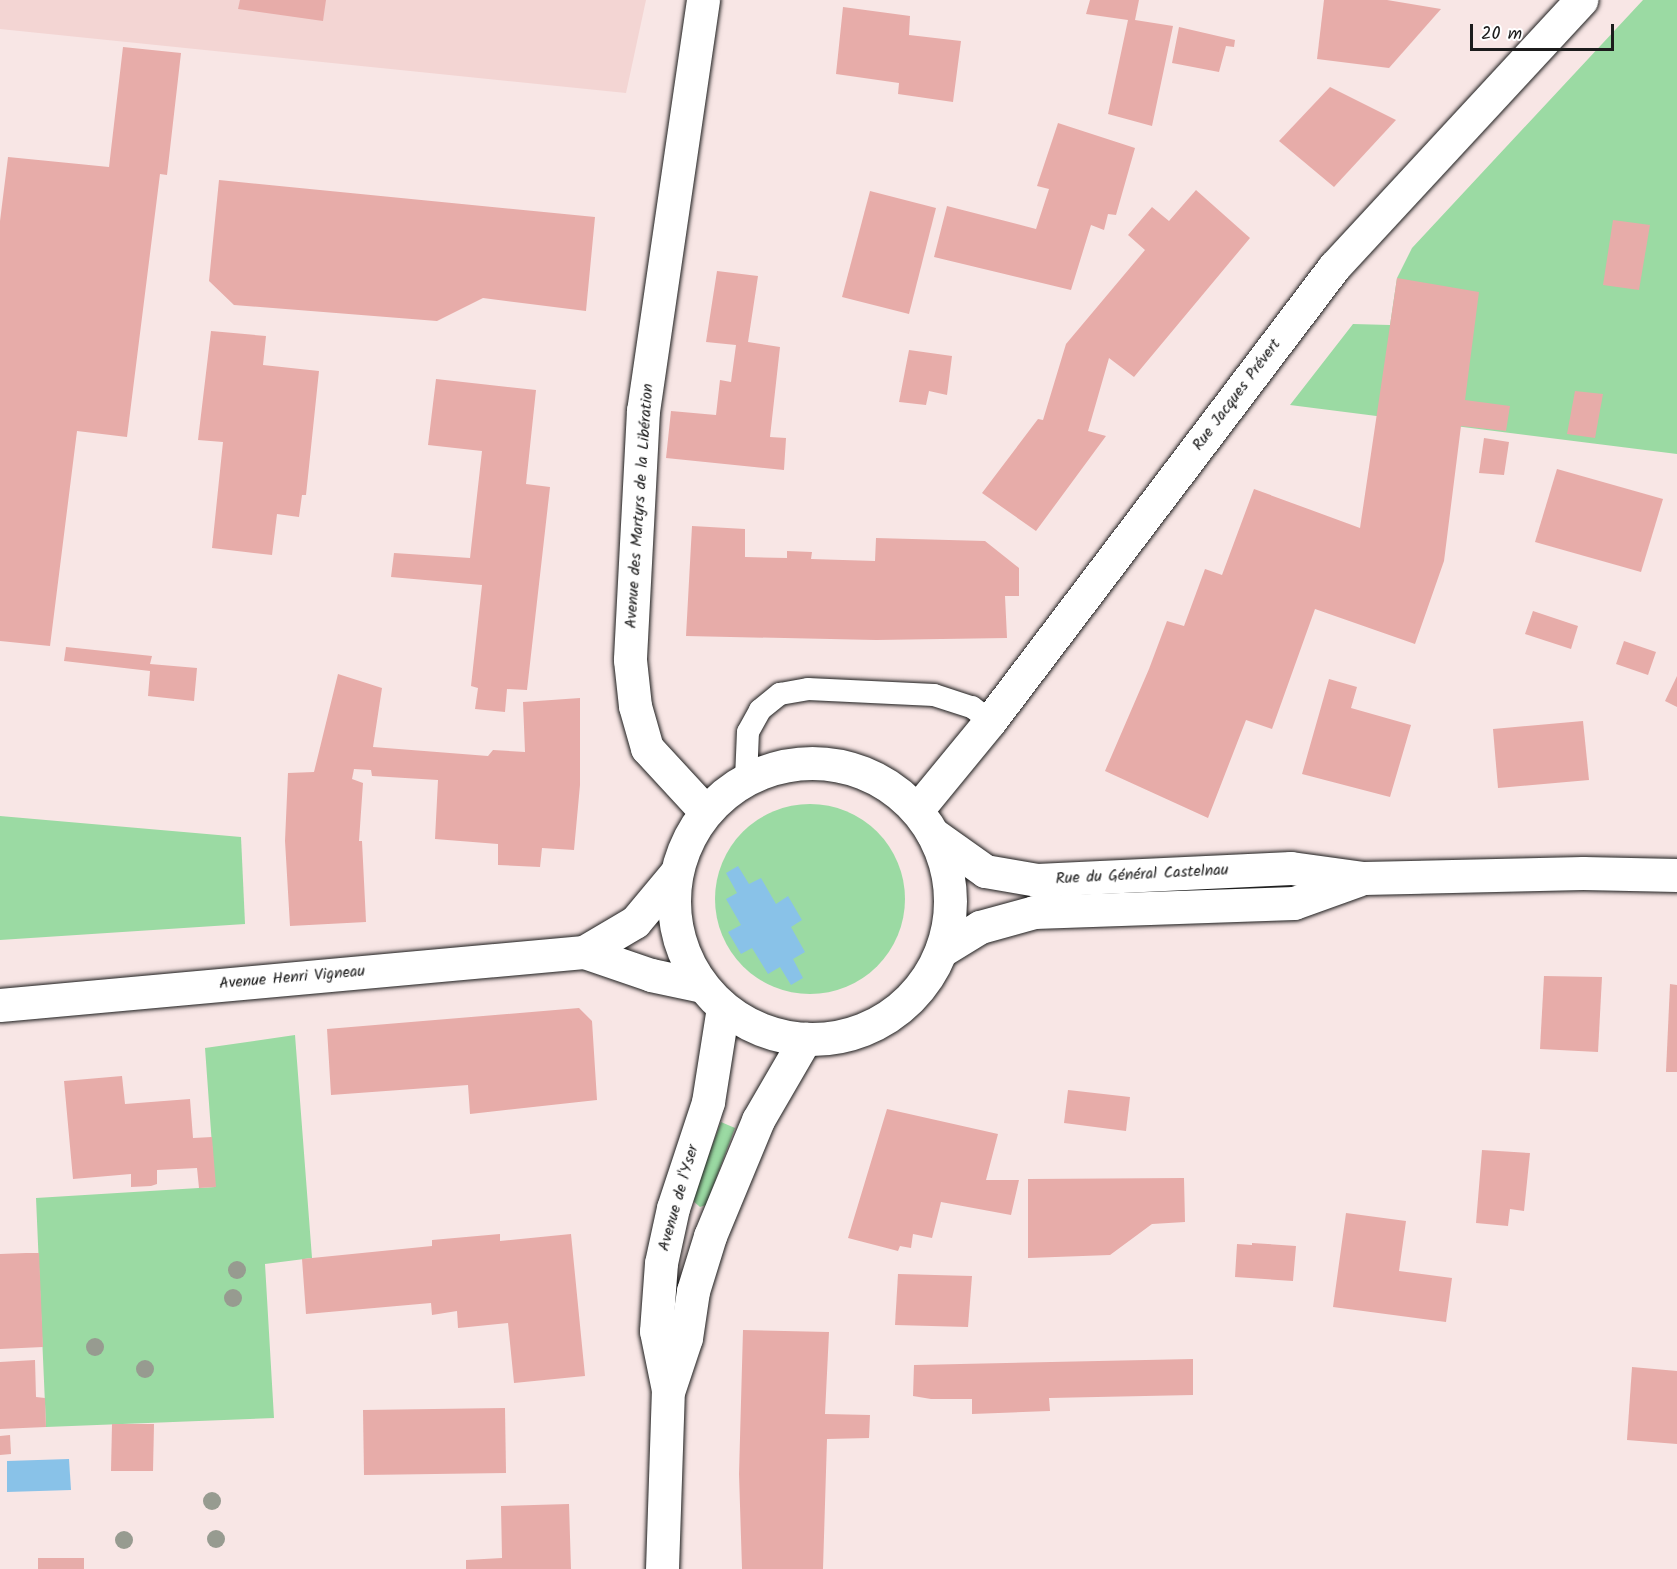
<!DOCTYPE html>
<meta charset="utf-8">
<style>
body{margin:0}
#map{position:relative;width:1677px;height:1569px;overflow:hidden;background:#f8e6e5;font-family:Kalam,sans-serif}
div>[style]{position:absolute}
.built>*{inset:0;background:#f3d5d3}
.green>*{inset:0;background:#9bdaa3}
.round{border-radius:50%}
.water>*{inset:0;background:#89c2e8}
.building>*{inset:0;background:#e7aca9}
.roads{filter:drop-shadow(0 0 2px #1c1c1c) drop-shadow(0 0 2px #1c1c1c)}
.service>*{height:22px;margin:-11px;padding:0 11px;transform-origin:11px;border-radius:11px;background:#fff}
.tertiary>*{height:33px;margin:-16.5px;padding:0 16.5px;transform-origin:16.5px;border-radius:16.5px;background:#fff}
.secondary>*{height:33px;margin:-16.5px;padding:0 16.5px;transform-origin:16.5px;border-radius:16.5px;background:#fff}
.secondary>.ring{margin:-16.5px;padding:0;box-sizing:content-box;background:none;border:33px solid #fff;border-radius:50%}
.trees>*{width:18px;height:18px;margin:-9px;border-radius:50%;background:#979b90}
span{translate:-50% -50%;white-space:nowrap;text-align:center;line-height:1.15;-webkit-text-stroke:6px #fff;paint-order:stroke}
.street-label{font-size:16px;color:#1c1c1c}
.scale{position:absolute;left:1470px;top:24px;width:144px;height:27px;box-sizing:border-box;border:3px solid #1c1c1c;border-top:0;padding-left:8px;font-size:18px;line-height:21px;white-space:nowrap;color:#1c1c1c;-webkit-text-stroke:4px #fff;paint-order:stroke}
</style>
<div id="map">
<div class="built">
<div style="clip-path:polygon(0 0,646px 0,626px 93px,0 29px)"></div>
</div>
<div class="green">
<div style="clip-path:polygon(1643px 0,1677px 0,1677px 454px,1290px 405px,1353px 324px,1390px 325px,1397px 278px,1412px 248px)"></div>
<div class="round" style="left:715px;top:804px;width:190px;height:190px"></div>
<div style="clip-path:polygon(0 816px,241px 837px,245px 924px,0 940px)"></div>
<div style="clip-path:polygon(295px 1035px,312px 1258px,265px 1264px,274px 1418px,46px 1427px,36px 1198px,215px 1187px,205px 1048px)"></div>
<div style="clip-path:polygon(721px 1122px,735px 1128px,706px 1205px,700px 1207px,692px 1200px)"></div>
</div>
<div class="water">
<div style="clip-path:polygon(738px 866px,749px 884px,761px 878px,776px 904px,788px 896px,802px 920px,791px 927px,805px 952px,793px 959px,803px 978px,791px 985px,780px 967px,768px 974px,752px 948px,741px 954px,728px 932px,741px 925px,726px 899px,737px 893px,726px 873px)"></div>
<div style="clip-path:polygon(69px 1459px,71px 1490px,7px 1492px,7px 1461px)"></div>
</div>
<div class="building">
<div style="clip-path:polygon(240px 0,326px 0,323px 21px,238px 9px)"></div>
<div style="clip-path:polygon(1090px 0,1139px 0,1135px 20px,1173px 26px,1152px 126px,1108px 114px,1128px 20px,1086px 14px)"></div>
<div style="clip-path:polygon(1324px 0,1387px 0,1441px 9px,1389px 68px,1317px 59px)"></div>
<div style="clip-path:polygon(843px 7px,910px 16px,909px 35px,961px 41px,953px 102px,898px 94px,899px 83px,836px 74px)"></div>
<div style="clip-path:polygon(1179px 27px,1235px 40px,1234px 47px,1226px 46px,1219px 72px,1172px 63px)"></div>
<div style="clip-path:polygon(123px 47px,181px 53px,167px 175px,160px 174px,127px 437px,77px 431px,50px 646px,0 641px,0 221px,8px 157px,109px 167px)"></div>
<div style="clip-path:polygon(1330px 87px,1396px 120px,1334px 187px,1279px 141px)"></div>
<div style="clip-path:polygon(1058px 123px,1135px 148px,1116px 215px,1108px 214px,1104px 230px,1091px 225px,1071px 290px,934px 257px,947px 206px,1036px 229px,1049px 189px,1037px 186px)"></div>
<div style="clip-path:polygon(219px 180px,595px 217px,586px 311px,483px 298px,437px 321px,234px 305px,209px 281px)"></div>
<div style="clip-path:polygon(1196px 190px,1250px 238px,1134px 377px,1109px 358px,1088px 431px,1106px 436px,1036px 531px,982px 493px,1038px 419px,1043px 420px,1066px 344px,1145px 250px,1128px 235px,1152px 207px,1169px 221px)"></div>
<div style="clip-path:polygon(870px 191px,936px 208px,909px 314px,842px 297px)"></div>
<div style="clip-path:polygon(1613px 220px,1650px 225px,1639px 290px,1603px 285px)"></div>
<div style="clip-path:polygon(717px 271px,758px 276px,748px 342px,780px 347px,770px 437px,786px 438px,784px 470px,666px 458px,671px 411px,716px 415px,720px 380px,731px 382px,736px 345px,706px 342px)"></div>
<div style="clip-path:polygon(1397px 278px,1479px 292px,1465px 400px,1510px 406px,1506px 431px,1461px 426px,1444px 561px,1415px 644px,1315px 609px,1272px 729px,1246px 720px,1208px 818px,1105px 771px,1149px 669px,1167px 621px,1184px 626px,1205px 569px,1222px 575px,1254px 489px,1360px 528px)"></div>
<div style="clip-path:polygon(211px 331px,266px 336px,263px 365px,319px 371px,306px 495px,302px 495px,299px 517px,277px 514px,272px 555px,212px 548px,223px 442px,198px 440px)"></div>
<div style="clip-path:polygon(909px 350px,952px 356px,947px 395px,929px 391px,926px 405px,899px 402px)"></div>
<div style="clip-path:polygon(436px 379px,536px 390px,526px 484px,550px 487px,527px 690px,507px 689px,505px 712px,475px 709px,478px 688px,471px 686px,482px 585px,391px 577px,394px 553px,470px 558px,482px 451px,428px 445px)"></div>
<div style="clip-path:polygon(1575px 391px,1603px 394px,1595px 438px,1567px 434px)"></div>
<div style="clip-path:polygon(1484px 438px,1509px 442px,1504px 475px,1479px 473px)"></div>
<div style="clip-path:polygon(1557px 469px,1663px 499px,1641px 572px,1535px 542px)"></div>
<div style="clip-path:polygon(692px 526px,745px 529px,745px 557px,787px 558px,787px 551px,812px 552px,811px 559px,875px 561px,876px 538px,985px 541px,1019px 568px,1019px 596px,1005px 596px,1007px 638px,876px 640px,686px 636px)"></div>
<div style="clip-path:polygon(1533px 611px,1578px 626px,1571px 649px,1525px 634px)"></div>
<div style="clip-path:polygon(1624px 641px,1656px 652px,1648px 675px,1616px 664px)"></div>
<div style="clip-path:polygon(66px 647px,152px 656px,150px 664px,197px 668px,194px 701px,148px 696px,150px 671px,64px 661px)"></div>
<div style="clip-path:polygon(338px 674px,382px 688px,373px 747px,488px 756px,493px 750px,525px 752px,523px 702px,580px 698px,580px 785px,574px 850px,542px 848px,540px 867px,498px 865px,498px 844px,435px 839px,438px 780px,372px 776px,371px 770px,354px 769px,352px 779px,363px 783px,359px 841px,362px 841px,366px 922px,290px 926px,285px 841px,288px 773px,314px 772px)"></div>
<div style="clip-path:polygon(1677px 676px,1677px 707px,1665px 701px)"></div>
<div style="clip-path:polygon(1329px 679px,1357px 687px,1351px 708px,1411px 725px,1390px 797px,1302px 774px)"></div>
<div style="clip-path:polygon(1583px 721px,1589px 780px,1498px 788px,1493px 729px)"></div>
<div style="clip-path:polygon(1544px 976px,1602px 977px,1598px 1052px,1540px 1049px)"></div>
<div style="clip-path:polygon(1670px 984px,1677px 985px,1677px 1072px,1666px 1072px)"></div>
<div style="clip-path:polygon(579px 1008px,592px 1021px,597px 1100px,470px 1114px,468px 1085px,331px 1095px,327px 1029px)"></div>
<div style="clip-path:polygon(122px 1076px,125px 1104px,190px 1099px,193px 1138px,212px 1137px,216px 1187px,199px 1188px,197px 1168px,157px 1170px,157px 1184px,151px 1186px,131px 1187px,131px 1174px,73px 1179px,64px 1081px)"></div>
<div style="clip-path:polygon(1068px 1090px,1130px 1097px,1126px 1131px,1064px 1123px)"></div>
<div style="clip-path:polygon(887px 1109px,998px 1134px,986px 1180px,1019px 1180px,1011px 1215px,941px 1202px,932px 1238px,913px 1234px,911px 1248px,900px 1246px,898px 1251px,848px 1238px)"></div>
<div style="clip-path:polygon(1482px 1150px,1530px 1153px,1524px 1211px,1510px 1209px,1508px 1226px,1476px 1223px)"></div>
<div style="clip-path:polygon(1184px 1178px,1185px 1222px,1152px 1224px,1110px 1255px,1028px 1258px,1028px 1179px)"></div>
<div style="clip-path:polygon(1346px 1213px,1406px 1221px,1399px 1271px,1452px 1278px,1446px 1322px,1333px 1307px)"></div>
<div style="clip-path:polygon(500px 1234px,500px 1241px,571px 1234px,585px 1376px,514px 1383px,508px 1323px,458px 1328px,457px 1311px,432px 1315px,431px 1303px,306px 1314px,302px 1259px,432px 1246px,432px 1240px)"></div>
<div style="clip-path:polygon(1252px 1243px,1296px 1246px,1293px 1281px,1235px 1277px,1237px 1244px,1252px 1245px)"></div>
<div style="clip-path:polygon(26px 1253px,39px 1253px,43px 1347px,0 1349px,0 1254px)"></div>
<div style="clip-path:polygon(898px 1274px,972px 1276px,968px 1327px,895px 1325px)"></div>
<div style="clip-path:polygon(743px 1330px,829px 1332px,825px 1414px,870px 1415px,869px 1438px,827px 1439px,823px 1569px,742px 1569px,739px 1474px)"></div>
<div style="clip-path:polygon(1193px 1359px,1193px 1395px,1049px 1398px,1050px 1411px,972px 1414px,972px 1399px,931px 1399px,913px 1396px,914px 1365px)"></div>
<div style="clip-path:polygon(35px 1360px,36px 1397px,45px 1398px,46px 1427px,0 1429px,0 1362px)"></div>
<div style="clip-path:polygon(1632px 1367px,1677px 1371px,1677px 1444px,1627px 1440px)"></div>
<div style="clip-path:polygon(505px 1408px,506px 1473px,364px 1475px,363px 1410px)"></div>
<div style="clip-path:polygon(112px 1424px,154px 1424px,153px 1471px,111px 1471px)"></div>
<div style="clip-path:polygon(10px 1435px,11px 1454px,0 1455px,0 1436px)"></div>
<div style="clip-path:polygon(569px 1504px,571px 1569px,466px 1569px,466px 1560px,502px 1558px,501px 1506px)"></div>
<div style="clip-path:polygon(38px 1558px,84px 1558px,84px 1569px,38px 1569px)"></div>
</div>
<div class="roads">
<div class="service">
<div style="left:746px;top:779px;width:47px;rotate:-87.6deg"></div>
<div style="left:748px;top:732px;width:25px;rotate:-61deg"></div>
<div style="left:760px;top:710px;width:26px;rotate:-39deg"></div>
<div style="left:780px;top:694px;width:28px;rotate:-10deg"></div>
<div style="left:808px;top:689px;width:126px;rotate:2.7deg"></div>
<div style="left:934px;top:695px;width:40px;rotate:18deg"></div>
<div style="left:972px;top:707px;width:23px;rotate:38deg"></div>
</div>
<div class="tertiary">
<div style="left:933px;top:834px;width:64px;rotate:35.4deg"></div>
<div style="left:985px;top:871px;width:53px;rotate:9.8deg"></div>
<div style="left:1037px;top:880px;width:254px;rotate:-2.7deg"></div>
<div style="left:1291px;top:868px;width:73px;rotate:7.9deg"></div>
<div style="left:1363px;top:878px;width:220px;rotate:-1.3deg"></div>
<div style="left:1583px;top:873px;width:94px;rotate:1.2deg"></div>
<div style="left:941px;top:951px;width:46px;rotate:-31.6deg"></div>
<div style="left:980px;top:927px;width:56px;rotate:-15.5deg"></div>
<div style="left:1034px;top:912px;width:260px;rotate:-2deg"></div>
<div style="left:1294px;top:903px;width:68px;rotate:-19.8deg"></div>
<div style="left:584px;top:952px;width:59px;rotate:-30.5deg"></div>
<div style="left:635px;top:922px;width:64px;rotate:-50.1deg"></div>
<div style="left:0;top:1005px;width:586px;rotate:-5.19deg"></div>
<div style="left:584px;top:952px;width:71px;rotate:18.9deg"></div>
<div style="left:651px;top:975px;width:52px;rotate:12.2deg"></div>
</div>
<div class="secondary">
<div style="left:703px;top:0;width:414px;rotate:98.3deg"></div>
<div style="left:643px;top:410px;width:250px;rotate:93deg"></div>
<div style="left:630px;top:660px;width:46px;rotate:83.8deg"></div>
<div style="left:635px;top:706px;width:44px;rotate:74.1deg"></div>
<div style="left:647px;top:748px;width:87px;rotate:47.3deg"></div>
<div class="ring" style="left:674px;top:763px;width:243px;height:243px"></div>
<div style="left:917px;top:810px;width:115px;rotate:-50.6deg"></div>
<div style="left:990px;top:721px;width:570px;rotate:-52.85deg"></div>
<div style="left:1334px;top:267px;width:364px;rotate:-47.2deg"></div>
<div style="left:669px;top:1389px;width:54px;rotate:-71.6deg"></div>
<div style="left:686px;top:1338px;width:48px;rotate:-81.5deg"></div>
<div style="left:693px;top:1291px;width:58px;rotate:-72.8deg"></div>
<div style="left:710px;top:1236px;width:126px;rotate:-67.5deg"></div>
<div style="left:758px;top:1120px;width:94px;rotate:-59.9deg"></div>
<div style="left:662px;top:1569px;width:179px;rotate:-88.1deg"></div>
<div style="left:668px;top:1390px;width:60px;rotate:-101.5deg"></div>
<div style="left:656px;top:1331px;width:68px;rotate:-85.8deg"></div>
<div style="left:661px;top:1263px;width:56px;rotate:-77.7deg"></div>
<div style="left:673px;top:1208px;width:112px;rotate:-71.7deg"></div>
<div style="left:708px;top:1102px;width:96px;rotate:-81deg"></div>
</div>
</div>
<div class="trees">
<div style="left:237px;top:1270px"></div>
<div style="left:233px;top:1298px"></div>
<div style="left:95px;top:1347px"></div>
<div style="left:145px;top:1369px"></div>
<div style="left:212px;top:1501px"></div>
<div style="left:216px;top:1539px"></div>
<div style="left:124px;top:1540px"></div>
</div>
<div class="street-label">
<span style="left:1237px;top:395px;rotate:-53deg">Rue Jacques Prévert</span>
<span style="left:640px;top:506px;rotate:-86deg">Avenue des Martyrs de la Libération</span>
<span style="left:1142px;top:875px;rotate:-3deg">Rue du Général Castelnau</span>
<span style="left:292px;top:978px;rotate:-5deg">Avenue Henri Vigneau</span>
<span style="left:679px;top:1198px;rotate:-74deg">Avenue de l'Yser</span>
</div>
<div class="scale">20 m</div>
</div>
